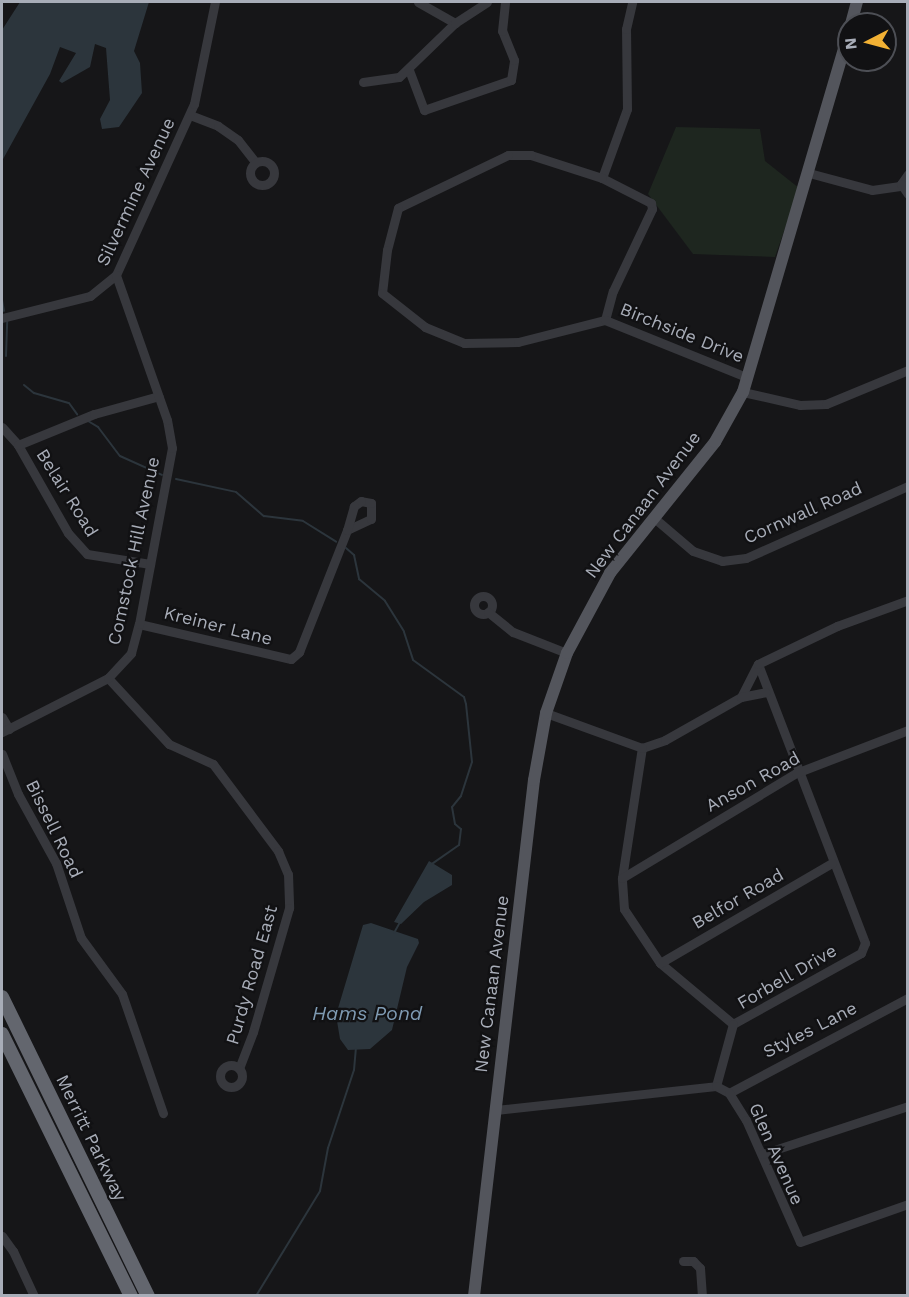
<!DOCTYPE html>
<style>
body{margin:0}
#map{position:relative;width:909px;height:1297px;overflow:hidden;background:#161618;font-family:"Work Sans",sans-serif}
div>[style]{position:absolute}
.green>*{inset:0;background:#1e261f}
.water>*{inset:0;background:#2c353c}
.stream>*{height:2px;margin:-1px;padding:0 1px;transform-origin:1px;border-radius:1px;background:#2c353c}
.minor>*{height:9px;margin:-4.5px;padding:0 4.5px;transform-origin:4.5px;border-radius:4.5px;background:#37383d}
.minor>.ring{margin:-4.5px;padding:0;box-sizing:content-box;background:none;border:9px solid #37383d;border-radius:50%}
.major>*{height:12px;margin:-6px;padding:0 6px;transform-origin:6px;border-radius:6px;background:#53555c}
.highway>*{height:14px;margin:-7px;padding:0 7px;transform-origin:7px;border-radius:7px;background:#63666e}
span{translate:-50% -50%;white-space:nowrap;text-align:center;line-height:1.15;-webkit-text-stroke:4.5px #111113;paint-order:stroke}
.street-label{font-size:18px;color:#a8adb8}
.water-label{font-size:20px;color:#7f9bb3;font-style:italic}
.frame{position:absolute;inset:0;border:3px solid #a8adb8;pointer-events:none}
.north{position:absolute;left:837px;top:12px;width:60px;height:60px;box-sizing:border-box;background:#111113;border:2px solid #4d4f55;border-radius:50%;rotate:264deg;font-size:16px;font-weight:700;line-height:24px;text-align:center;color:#a8adb8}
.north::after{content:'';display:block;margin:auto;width:21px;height:27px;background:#f2b134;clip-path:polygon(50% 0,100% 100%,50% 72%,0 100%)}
</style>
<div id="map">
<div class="green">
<div style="clip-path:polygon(676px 127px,760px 129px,765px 161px,799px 188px,775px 257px,693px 254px,648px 194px)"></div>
</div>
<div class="water">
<div style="clip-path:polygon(20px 2px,149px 2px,134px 51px,140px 63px,142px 93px,119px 127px,102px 129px,100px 119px,110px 100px,106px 48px,95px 44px,90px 67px,62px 83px,59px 81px,76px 53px,60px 47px,50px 74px,2px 161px,2px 30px)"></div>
<div style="clip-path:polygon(429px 861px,452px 875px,452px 885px,424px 902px,401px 924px,394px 922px)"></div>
<div style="clip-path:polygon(371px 923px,418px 939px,419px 943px,407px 967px,392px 1030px,370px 1049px,348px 1050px,340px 1039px,336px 1015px,363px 925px)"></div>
</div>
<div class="stream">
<div style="left:2px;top:300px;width:11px;rotate:80deg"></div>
<div style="left:6px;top:356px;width:35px;rotate:-88deg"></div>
<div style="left:24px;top:385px;width:13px;rotate:39deg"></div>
<div style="left:34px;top:393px;width:36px;rotate:16deg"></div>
<div style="left:69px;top:403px;width:14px;rotate:54deg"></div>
<div style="left:88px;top:421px;width:12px;rotate:31deg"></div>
<div style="left:98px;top:427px;width:36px;rotate:53deg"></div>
<div style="left:120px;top:456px;width:46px;rotate:24.3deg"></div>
<div style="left:176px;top:479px;width:61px;rotate:12.2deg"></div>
<div style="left:236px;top:492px;width:37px;rotate:41deg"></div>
<div style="left:264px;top:516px;width:39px;rotate:7deg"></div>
<div style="left:303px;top:521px;width:39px;rotate:32deg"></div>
<div style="left:346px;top:548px;width:11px;rotate:41deg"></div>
<div style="left:354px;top:555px;width:25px;rotate:78deg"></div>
<div style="left:359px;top:579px;width:34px;rotate:40deg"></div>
<div style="left:385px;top:601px;width:36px;rotate:58deg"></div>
<div style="left:404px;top:632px;width:29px;rotate:72deg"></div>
<div style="left:413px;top:660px;width:63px;rotate:36deg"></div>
<div style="left:464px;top:697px;width:7px;rotate:74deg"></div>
<div style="left:466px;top:704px;width:58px;rotate:84.1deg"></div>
<div style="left:472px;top:762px;width:36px;rotate:108deg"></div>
<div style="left:461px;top:796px;width:14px;rotate:129deg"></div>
<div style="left:452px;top:807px;width:17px;rotate:80deg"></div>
<div style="left:455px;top:824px;width:8px;rotate:40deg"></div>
<div style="left:461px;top:829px;width:16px;rotate:97deg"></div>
<div style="left:459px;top:845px;width:33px;rotate:145deg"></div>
<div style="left:394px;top:933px;width:13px;rotate:-61deg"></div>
<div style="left:256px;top:1296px;width:123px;rotate:-58.6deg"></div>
<div style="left:320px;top:1191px;width:44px;rotate:-79.5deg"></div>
<div style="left:328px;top:1148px;width:82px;rotate:-71.6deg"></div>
<div style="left:354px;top:1070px;width:21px;rotate:-85deg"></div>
</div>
<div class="minor">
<div style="left:418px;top:2px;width:43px;rotate:29.6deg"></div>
<div style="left:409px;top:70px;width:43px;rotate:69.4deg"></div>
<div style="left:424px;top:110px;width:92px;rotate:-19deg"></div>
<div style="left:511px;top:80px;width:20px;rotate:-81deg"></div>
<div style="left:514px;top:60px;width:31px;rotate:-112deg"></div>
<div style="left:502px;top:31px;width:29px;rotate:-84deg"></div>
<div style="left:363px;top:82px;width:36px;rotate:-8deg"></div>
<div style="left:399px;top:77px;width:78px;rotate:-44deg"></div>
<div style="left:455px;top:23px;width:38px;rotate:-33deg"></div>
<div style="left:190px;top:115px;width:30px;rotate:21deg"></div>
<div style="left:218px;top:126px;width:24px;rotate:35deg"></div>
<div style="left:238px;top:140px;width:28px;rotate:52deg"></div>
<div class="ring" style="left:250px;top:161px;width:15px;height:15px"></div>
<div style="left:809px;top:173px;width:65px;rotate:15.1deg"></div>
<div style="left:872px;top:190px;width:30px;rotate:-8deg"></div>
<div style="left:908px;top:174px;width:12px;rotate:125deg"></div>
<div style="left:901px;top:184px;width:12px;rotate:55deg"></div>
<div style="left:602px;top:178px;width:73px;rotate:-70.1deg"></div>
<div style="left:627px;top:109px;width:80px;rotate:-90.7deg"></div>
<div style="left:626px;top:29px;width:28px;rotate:-77deg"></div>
<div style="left:2px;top:318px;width:91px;rotate:-14deg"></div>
<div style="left:90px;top:296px;width:33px;rotate:-39deg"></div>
<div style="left:116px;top:275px;width:188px;rotate:-65.5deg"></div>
<div style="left:194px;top:104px;width:104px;rotate:-78.4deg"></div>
<div style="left:605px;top:320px;width:30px;rotate:-75deg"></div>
<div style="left:613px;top:291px;width:91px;rotate:-64.6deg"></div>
<div style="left:652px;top:209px;width:6px;rotate:-99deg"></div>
<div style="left:651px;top:203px;width:55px;rotate:-153deg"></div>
<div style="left:602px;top:178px;width:75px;rotate:-162.1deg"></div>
<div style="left:531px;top:155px;width:23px;rotate:180deg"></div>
<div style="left:508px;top:155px;width:122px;rotate:154.3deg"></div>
<div style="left:398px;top:208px;width:43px;rotate:104.7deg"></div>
<div style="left:387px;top:250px;width:43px;rotate:96.6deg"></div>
<div style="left:382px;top:293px;width:55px;rotate:38.3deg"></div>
<div style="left:425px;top:327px;width:42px;rotate:22.3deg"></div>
<div style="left:464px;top:343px;width:54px;rotate:-1.1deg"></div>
<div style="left:518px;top:342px;width:90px;rotate:-14.2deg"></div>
<div style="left:605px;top:320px;width:152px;rotate:22deg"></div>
<div style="left:743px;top:392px;width:58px;rotate:12.8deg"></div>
<div style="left:800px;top:405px;width:26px;rotate:-2deg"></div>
<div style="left:826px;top:404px;width:89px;rotate:-22.5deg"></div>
<div style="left:2px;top:427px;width:24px;rotate:48deg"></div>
<div style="left:18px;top:445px;width:101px;rotate:60.4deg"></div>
<div style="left:68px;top:533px;width:28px;rotate:48deg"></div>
<div style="left:87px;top:554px;width:64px;rotate:9deg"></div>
<div style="left:18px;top:445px;width:82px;rotate:-22.2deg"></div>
<div style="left:94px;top:414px;width:67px;rotate:-15.5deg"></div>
<div style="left:653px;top:517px;width:52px;rotate:40.4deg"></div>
<div style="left:693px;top:551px;width:31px;rotate:19deg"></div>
<div style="left:722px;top:561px;width:24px;rotate:-7deg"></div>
<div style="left:746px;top:558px;width:177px;rotate:-24deg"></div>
<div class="ring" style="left:474px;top:596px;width:9px;height:9px"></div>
<div style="left:488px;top:612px;width:32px;rotate:39deg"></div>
<div style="left:513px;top:632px;width:58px;rotate:21.3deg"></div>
<div style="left:139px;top:624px;width:156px;rotate:13deg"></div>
<div style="left:291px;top:659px;width:11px;rotate:-41deg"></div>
<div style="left:299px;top:652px;width:131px;rotate:-68.5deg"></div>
<div style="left:347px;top:530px;width:26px;rotate:-25deg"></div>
<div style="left:371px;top:519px;width:16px;rotate:-90deg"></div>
<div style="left:371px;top:503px;width:10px;rotate:-169deg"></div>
<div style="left:361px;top:501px;width:9px;rotate:144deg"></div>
<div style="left:354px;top:506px;width:25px;rotate:106deg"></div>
<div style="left:758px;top:664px;width:299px;rotate:69deg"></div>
<div style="left:865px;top:943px;width:11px;rotate:112deg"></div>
<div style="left:861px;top:953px;width:146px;rotate:151deg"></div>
<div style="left:733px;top:1024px;width:95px;rotate:-140.1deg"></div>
<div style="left:660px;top:963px;width:65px;rotate:-123.7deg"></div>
<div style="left:624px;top:909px;width:31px;rotate:-94deg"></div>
<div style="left:622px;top:878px;width:132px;rotate:-81.3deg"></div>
<div style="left:642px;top:748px;width:24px;rotate:-19deg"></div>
<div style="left:665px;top:740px;width:87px;rotate:-29.5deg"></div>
<div style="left:741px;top:697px;width:37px;rotate:-63deg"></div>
<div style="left:758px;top:664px;width:88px;rotate:-25.7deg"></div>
<div style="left:837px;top:626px;width:76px;rotate:-20.1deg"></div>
<div style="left:108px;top:678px;width:90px;rotate:47.3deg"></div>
<div style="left:169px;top:744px;width:48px;rotate:24.4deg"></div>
<div style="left:213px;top:764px;width:109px;rotate:53.2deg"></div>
<div style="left:278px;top:851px;width:25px;rotate:67deg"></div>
<div style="left:288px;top:874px;width:34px;rotate:88deg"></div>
<div style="left:289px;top:908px;width:129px;rotate:106.2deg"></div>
<div style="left:253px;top:1032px;width:39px;rotate:111deg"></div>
<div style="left:741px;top:697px;width:25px;rotate:-11deg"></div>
<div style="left:546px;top:713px;width:102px;rotate:20deg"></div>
<div style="left:2px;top:717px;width:14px;rotate:60deg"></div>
<div style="left:2px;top:732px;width:119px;rotate:-27deg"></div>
<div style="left:108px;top:678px;width:34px;rotate:-47deg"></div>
<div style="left:131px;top:653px;width:30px;rotate:-75deg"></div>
<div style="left:139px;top:624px;width:179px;rotate:-79.4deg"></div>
<div style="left:172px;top:448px;width:28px;rotate:-100deg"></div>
<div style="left:167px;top:420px;width:154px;rotate:-109.4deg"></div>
<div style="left:2px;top:754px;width:43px;rotate:68.2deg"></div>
<div style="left:18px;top:794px;width:79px;rotate:61.2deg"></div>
<div style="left:56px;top:863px;width:79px;rotate:71.6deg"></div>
<div style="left:81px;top:938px;width:69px;rotate:53.8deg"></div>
<div style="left:122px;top:994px;width:126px;rotate:71deg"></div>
<div style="left:622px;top:878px;width:203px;rotate:-31.1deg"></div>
<div style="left:796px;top:773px;width:120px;rotate:-21deg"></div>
<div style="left:660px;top:963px;width:199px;rotate:-30.2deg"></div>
<div class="ring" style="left:220px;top:1065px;width:13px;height:13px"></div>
<div style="left:716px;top:1086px;width:64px;rotate:-74.7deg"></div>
<div style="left:729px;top:1093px;width:203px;rotate:-28deg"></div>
<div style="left:496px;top:1110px;width:221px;rotate:-6.2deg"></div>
<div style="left:716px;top:1086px;width:15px;rotate:28deg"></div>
<div style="left:729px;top:1093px;width:32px;rotate:58deg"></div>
<div style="left:746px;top:1120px;width:133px;rotate:66.1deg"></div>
<div style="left:800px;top:1242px;width:114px;rotate:-19.4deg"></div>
<div style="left:762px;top:1154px;width:154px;rotate:-18.2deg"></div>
<div style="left:2px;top:1236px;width:19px;rotate:54deg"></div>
<div style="left:13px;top:1251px;width:50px;rotate:65deg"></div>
<div style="left:683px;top:1261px;width:10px"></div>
<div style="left:693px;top:1261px;width:10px;rotate:45deg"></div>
<div style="left:700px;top:1268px;width:28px;rotate:86deg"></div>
</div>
<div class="major">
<div style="left:851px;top:24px;width:23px;rotate:-75deg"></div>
<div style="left:474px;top:1296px;width:519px;rotate:-83.37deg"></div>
<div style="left:534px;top:780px;width:68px;rotate:-79.8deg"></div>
<div style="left:546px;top:713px;width:64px;rotate:-70.7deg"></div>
<div style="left:567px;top:653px;width:91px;rotate:-61.7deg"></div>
<div style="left:610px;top:573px;width:168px;rotate:-51.3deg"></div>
<div style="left:715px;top:442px;width:57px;rotate:-60.8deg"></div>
<div style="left:743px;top:392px;width:375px;rotate:-73.6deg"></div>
</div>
<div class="highway">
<div style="left:2px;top:997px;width:333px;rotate:64deg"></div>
<div style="left:2px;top:1034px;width:292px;rotate:63.8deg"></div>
</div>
<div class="street-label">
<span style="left:136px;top:192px;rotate:-65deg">Silvermine Avenue</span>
<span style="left:682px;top:333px;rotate:22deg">Birchside Drive</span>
<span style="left:67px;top:493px;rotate:58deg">Belair Road</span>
<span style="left:643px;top:505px;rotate:-53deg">New Canaan Avenue</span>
<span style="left:803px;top:513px;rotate:-24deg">Cornwall Road</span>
<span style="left:134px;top:551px;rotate:-78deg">Comstock Hill Avenue</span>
<span style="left:218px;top:626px;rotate:14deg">Kreiner Lane</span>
<span style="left:753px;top:782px;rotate:-29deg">Anson Road</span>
<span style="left:54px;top:829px;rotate:64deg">Bissell Road</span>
<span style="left:738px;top:899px;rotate:-30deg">Belfor Road</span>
<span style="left:252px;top:975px;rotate:-74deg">Purdy Road East</span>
<span style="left:787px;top:977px;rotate:-30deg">Forbell Drive</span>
<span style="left:492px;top:984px;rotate:-83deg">New Canaan Avenue</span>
<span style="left:810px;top:1030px;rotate:-27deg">Styles Lane</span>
<span style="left:91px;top:1138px;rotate:64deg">Merritt Parkway</span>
<span style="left:776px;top:1154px;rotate:66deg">Glen Avenue</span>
</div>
<div class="water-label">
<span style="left:367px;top:1013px">Hams Pond</span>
</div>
<div class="frame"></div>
<div class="north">N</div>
</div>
